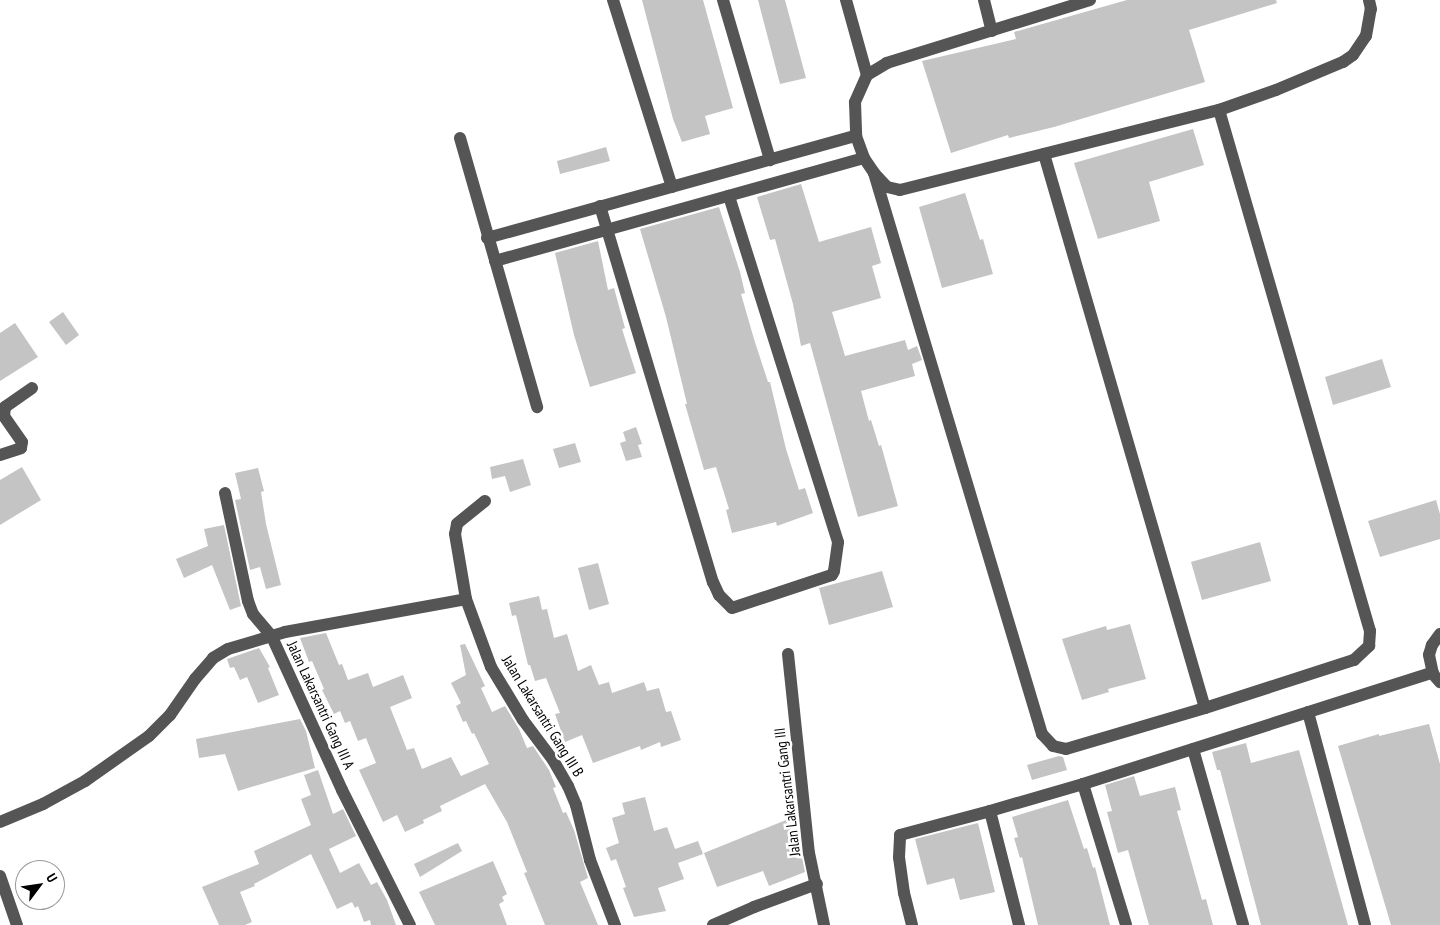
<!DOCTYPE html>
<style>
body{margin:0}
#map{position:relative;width:1440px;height:925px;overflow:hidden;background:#fff;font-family:"PT Sans Narrow",sans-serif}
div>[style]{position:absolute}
.building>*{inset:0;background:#c4c4c4}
.minor>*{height:12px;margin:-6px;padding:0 6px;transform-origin:6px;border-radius:6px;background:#555}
span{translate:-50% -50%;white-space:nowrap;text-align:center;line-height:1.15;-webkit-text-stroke:5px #fff;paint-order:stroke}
.street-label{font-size:15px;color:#000}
.north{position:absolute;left:15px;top:860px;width:50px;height:50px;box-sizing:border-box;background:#fff;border:1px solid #999;border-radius:50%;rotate:59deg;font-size:14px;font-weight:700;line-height:20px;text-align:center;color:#000}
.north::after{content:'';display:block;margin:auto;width:18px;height:22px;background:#000;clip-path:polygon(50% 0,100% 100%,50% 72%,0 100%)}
</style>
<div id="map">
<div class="building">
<div style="clip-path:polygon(642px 0,703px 0,733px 108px,705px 116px,710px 134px,682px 142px,673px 119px)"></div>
<div style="clip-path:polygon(758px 0,785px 0,806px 78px,780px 84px)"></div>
<div style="clip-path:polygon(1127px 0,1276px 0,1277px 3px,1189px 30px,1205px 82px,1054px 127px,1009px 138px,1008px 135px,951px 153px,922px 61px,1016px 39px,1014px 32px)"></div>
<div style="clip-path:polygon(1193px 129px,1204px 165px,1149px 182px,1160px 221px,1098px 239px,1074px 163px)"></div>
<div style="clip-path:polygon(606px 147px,610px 161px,560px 174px,557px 161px)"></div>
<div style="clip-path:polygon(801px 184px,819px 242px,871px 227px,881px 263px,872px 266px,881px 298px,832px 312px,845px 356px,905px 340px,908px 350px,917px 346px,922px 360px,912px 364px,915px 376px,861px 391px,869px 421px,871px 420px,879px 446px,881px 445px,898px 506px,858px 517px,810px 343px,801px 346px,793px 304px,775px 239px,770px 240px,757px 197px)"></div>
<div style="clip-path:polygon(965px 193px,980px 240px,983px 239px,993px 274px,942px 288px,919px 207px)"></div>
<div style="clip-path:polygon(719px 207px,740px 272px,745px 293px,741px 294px,754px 339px,768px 382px,770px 382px,786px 449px,799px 490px,805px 488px,813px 513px,777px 526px,776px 522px,732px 533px,726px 510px,729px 509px,716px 467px,704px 470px,685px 404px,687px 404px,666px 317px,640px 229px)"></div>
<div style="clip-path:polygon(598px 241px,608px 290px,614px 288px,625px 328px,622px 329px,636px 373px,590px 387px,574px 335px,555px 253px)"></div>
<div style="clip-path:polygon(63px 312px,79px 335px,66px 345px,49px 322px)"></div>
<div style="clip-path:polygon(15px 323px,38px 357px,0 381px,0 333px)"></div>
<div style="clip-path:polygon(1382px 359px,1391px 387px,1333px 405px,1325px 377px)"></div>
<div style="clip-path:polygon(636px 427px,642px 444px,638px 445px,642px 457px,626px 461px,620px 443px,626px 441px,623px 432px)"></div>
<div style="clip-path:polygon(575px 443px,581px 462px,559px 468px,553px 449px)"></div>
<div style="clip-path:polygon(523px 459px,531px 485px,510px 492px,505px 476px,492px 479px,490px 467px)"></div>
<div style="clip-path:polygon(22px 467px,41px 500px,0 525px,0 480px)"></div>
<div style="clip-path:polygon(258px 468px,264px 491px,261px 492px,266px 524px,281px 585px,266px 589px,260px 567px,250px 570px,235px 500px,241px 499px,235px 473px)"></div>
<div style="clip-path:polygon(1436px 500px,1440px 514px,1440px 539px,1380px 557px,1368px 521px)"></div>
<div style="clip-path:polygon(224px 525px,241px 606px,230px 610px,212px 565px,184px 578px,176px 559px,208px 546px,204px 529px)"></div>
<div style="clip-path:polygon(1260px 542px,1271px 581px,1202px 600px,1191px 562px)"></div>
<div style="clip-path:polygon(598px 563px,609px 604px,589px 610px,578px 568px)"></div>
<div style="clip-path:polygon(882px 571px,893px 607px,829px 625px,819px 588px)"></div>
<div style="clip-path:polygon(539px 596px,542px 610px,547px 609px,554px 638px,567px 634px,578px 671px,591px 665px,599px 685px,609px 682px,612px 693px,644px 682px,647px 691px,659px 688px,666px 712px,671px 711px,681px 740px,661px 747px,660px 742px,641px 750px,640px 746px,593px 763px,582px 735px,565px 742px,555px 714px,560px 713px,546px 678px,535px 681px,530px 665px,528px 665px,516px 615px,512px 616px,509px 603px)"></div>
<div style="clip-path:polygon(1130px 624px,1146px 679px,1108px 689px,1109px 692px,1082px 700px,1062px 639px,1106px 626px,1107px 630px)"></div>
<div style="clip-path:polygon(326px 633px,339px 665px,342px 664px,348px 680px,368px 673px,373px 687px,403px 675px,412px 698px,390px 707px,407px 750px,414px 748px,422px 769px,451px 757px,461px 776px,489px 764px,474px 733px,472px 734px,466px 721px,463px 722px,456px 706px,461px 703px,451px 683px,466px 675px,460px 645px,465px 644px,485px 686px,481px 688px,492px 712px,505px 706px,519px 729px,527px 748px,533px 746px,549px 770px,556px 787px,553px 788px,563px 813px,566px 812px,574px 830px,588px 878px,580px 882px,598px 925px,545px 925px,524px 873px,527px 872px,507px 822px,485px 784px,440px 806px,442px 811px,423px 820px,424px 823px,405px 832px,397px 815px,383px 822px,359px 770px,376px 763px,366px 738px,358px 741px,350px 721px,345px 723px,340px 711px,334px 714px,322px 690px,324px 689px,312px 661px,309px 662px,300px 638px)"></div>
<div style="clip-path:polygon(259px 648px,270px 667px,268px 668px,279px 695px,258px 703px,247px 677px,240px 680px,234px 667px,230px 668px,227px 659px)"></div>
<div style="clip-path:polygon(300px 719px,306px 731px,315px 768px,238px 791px,225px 754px,199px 758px,196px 739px)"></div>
<div style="clip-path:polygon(1429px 724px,1440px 764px,1440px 925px,1391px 925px,1338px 746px,1379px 734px,1379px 736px)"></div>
<div style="clip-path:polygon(1246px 743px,1251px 763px,1299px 750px,1348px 925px,1261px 925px,1220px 770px,1217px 770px,1212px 752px)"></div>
<div style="clip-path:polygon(1059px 756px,1063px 757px,1067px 770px,1032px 780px,1027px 765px)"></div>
<div style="clip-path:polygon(318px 770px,333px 814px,343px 809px,356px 836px,329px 849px,340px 873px,359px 863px,371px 885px,377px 882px,387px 900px,396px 925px,371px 925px,370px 920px,364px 922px,358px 906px,355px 908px,352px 902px,337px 909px,311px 854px,254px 884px,255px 886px,240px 892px,252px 922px,245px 925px,219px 925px,202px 887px,259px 864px,254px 851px,311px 825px,301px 799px,311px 795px,304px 775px)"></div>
<div style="clip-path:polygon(1134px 776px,1140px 796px,1175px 787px,1181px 810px,1177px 811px,1202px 900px,1206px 899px,1213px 925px,1149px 925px,1128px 850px,1118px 853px,1107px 812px,1112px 811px,1105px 785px)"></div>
<div style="clip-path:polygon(645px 797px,654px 831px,667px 827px,675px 849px,698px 841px,703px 854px,678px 863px,684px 879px,658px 888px,666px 911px,634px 917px,623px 888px,626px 887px,616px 859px,611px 861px,606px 848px,619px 843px,612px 818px,625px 814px,622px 803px)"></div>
<div style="clip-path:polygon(1068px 800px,1084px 849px,1087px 848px,1093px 868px,1095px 867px,1110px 925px,1038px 925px,1022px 857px,1020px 858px,1014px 838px,1018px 837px,1012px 817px)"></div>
<div style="clip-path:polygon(786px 820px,796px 844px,798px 843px,800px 848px,805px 872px,769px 886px,763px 871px,717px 887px,704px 853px)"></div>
<div style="clip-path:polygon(978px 823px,995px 892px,960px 900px,954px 878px,927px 885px,915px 839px)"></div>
<div style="clip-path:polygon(458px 843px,462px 851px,420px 877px,414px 864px)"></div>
<div style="clip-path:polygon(493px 861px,507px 894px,502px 897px,504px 901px,499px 904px,507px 925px,435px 925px,419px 892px)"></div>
</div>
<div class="minor">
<div style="left:613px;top:0;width:196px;rotate:72.5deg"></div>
<div style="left:723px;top:0;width:167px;rotate:73.6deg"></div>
<div style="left:846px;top:0;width:78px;rotate:74.4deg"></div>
<div style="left:984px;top:0;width:32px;rotate:76deg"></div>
<div style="left:1090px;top:0;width:213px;rotate:162.8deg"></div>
<div style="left:887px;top:63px;width:23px;rotate:149deg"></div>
<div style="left:867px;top:75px;width:30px;rotate:114deg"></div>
<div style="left:855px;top:102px;width:34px;rotate:88deg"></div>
<div style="left:856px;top:136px;width:23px;rotate:70deg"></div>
<div style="left:864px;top:158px;width:18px;rotate:56deg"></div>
<div style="left:874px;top:173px;width:19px;rotate:47deg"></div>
<div style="left:887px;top:187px;width:13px;rotate:13deg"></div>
<div style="left:900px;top:190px;width:329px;rotate:-14.1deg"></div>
<div style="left:1219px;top:110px;width:60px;rotate:-19.3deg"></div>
<div style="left:1276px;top:90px;width:73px;rotate:-22.7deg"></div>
<div style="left:1343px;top:62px;width:12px;rotate:-35deg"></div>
<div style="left:1353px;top:55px;width:23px;rotate:-56deg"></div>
<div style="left:1366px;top:36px;width:27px;rotate:-80deg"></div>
<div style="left:1371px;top:9px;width:9px;rotate:-103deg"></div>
<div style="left:460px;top:138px;width:280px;rotate:74deg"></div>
<div style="left:1044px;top:154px;width:577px;rotate:73.8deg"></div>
<div style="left:874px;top:173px;width:586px;rotate:73.33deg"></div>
<div style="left:1042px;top:734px;width:16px;rotate:47deg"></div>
<div style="left:1053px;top:746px;width:13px;rotate:13deg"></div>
<div style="left:1066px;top:749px;width:145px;rotate:-16.4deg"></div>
<div style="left:1205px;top:708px;width:157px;rotate:-17.9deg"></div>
<div style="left:1354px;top:660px;width:21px;rotate:-43deg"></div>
<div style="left:1369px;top:646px;width:15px;rotate:-86deg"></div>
<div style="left:1370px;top:631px;width:542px;rotate:-106.16deg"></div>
<div style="left:600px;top:206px;width:393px;rotate:73.3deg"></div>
<div style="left:713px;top:582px;width:14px;rotate:65deg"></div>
<div style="left:719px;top:595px;width:18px;rotate:45deg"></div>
<div style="left:732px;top:608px;width:105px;rotate:-18.3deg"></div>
<div style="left:832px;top:575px;width:4px;rotate:-63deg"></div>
<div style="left:834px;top:571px;width:29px;rotate:-82deg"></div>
<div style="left:838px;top:542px;width:363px;rotate:-107.5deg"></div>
<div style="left:487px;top:238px;width:383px;rotate:-15.5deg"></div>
<div style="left:495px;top:261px;width:383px;rotate:-15.6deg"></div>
<div style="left:0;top:455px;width:22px;rotate:-18deg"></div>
<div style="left:21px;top:448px;width:6px;rotate:-81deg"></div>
<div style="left:22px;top:442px;width:32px;rotate:-125deg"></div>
<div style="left:4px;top:416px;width:9px;rotate:-84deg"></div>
<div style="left:5px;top:407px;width:33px;rotate:-35deg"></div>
<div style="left:225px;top:493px;width:110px;rotate:78deg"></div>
<div style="left:248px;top:601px;width:14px;rotate:69deg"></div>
<div style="left:253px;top:614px;width:30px;rotate:50deg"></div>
<div style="left:272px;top:637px;width:168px;rotate:65.4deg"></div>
<div style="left:342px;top:790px;width:151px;rotate:63.3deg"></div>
<div style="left:485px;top:501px;width:36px;rotate:141deg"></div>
<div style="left:457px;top:524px;width:10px;rotate:101deg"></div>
<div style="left:455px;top:534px;width:66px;rotate:80.4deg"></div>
<div style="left:466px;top:599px;width:72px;rotate:69.8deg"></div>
<div style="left:491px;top:667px;width:62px;rotate:58.9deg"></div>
<div style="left:523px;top:720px;width:50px;rotate:53.1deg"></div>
<div style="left:553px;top:760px;width:30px;rotate:60deg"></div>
<div style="left:568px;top:786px;width:21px;rotate:67deg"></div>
<div style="left:576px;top:805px;width:57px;rotate:75.7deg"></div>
<div style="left:590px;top:860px;width:70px;rotate:69deg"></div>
<div style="left:1440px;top:634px;width:14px;rotate:126deg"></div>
<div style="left:1432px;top:645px;width:10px;rotate:107deg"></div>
<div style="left:1429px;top:655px;width:19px;rotate:78deg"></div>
<div style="left:1433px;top:674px;width:11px;rotate:49deg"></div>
<div style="left:788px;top:654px;width:200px;rotate:84deg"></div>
<div style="left:809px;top:853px;width:74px;rotate:78.2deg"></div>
<div style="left:1308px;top:712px;width:220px;rotate:75deg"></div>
<div style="left:1193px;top:749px;width:183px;rotate:74.1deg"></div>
<div style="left:1083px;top:784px;width:147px;rotate:73deg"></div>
<div style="left:990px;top:811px;width:118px;rotate:75.7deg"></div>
<div style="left:0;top:822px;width:47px;rotate:-22.7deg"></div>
<div style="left:43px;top:804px;width:48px;rotate:-28.7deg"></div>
<div style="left:85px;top:781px;width:78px;rotate:-35.1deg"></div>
<div style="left:149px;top:736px;width:30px;rotate:-45deg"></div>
<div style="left:170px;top:715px;width:44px;rotate:-55.2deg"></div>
<div style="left:195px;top:679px;width:28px;rotate:-49deg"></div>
<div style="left:213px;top:658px;width:17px;rotate:-31deg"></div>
<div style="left:228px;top:649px;width:59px;rotate:-16.6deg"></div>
<div style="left:285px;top:632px;width:184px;rotate:-10.3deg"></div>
<div style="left:0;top:876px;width:52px;rotate:70.9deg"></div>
<div style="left:713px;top:925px;width:45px;rotate:-23.7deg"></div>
<div style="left:754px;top:907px;width:67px;rotate:-20.1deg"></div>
<div style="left:912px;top:925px;width:33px;rotate:-104deg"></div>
<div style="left:904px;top:893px;width:36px;rotate:-98deg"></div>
<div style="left:899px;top:857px;width:22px;rotate:-87deg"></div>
<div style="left:900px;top:835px;width:93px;rotate:-14.9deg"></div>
<div style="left:990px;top:811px;width:97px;rotate:-16.2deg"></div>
<div style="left:1083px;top:784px;width:367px;rotate:-17.7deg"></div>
</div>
<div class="street-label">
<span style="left:321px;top:705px;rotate:65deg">Jalan Lakarsantri Gang III A</span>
<span style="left:543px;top:716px;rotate:58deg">Jalan Lakarsantri Gang III B</span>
<span style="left:787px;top:792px;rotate:-97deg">Jalan Lakarsantri Gang III</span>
</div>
<div class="north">U</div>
</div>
